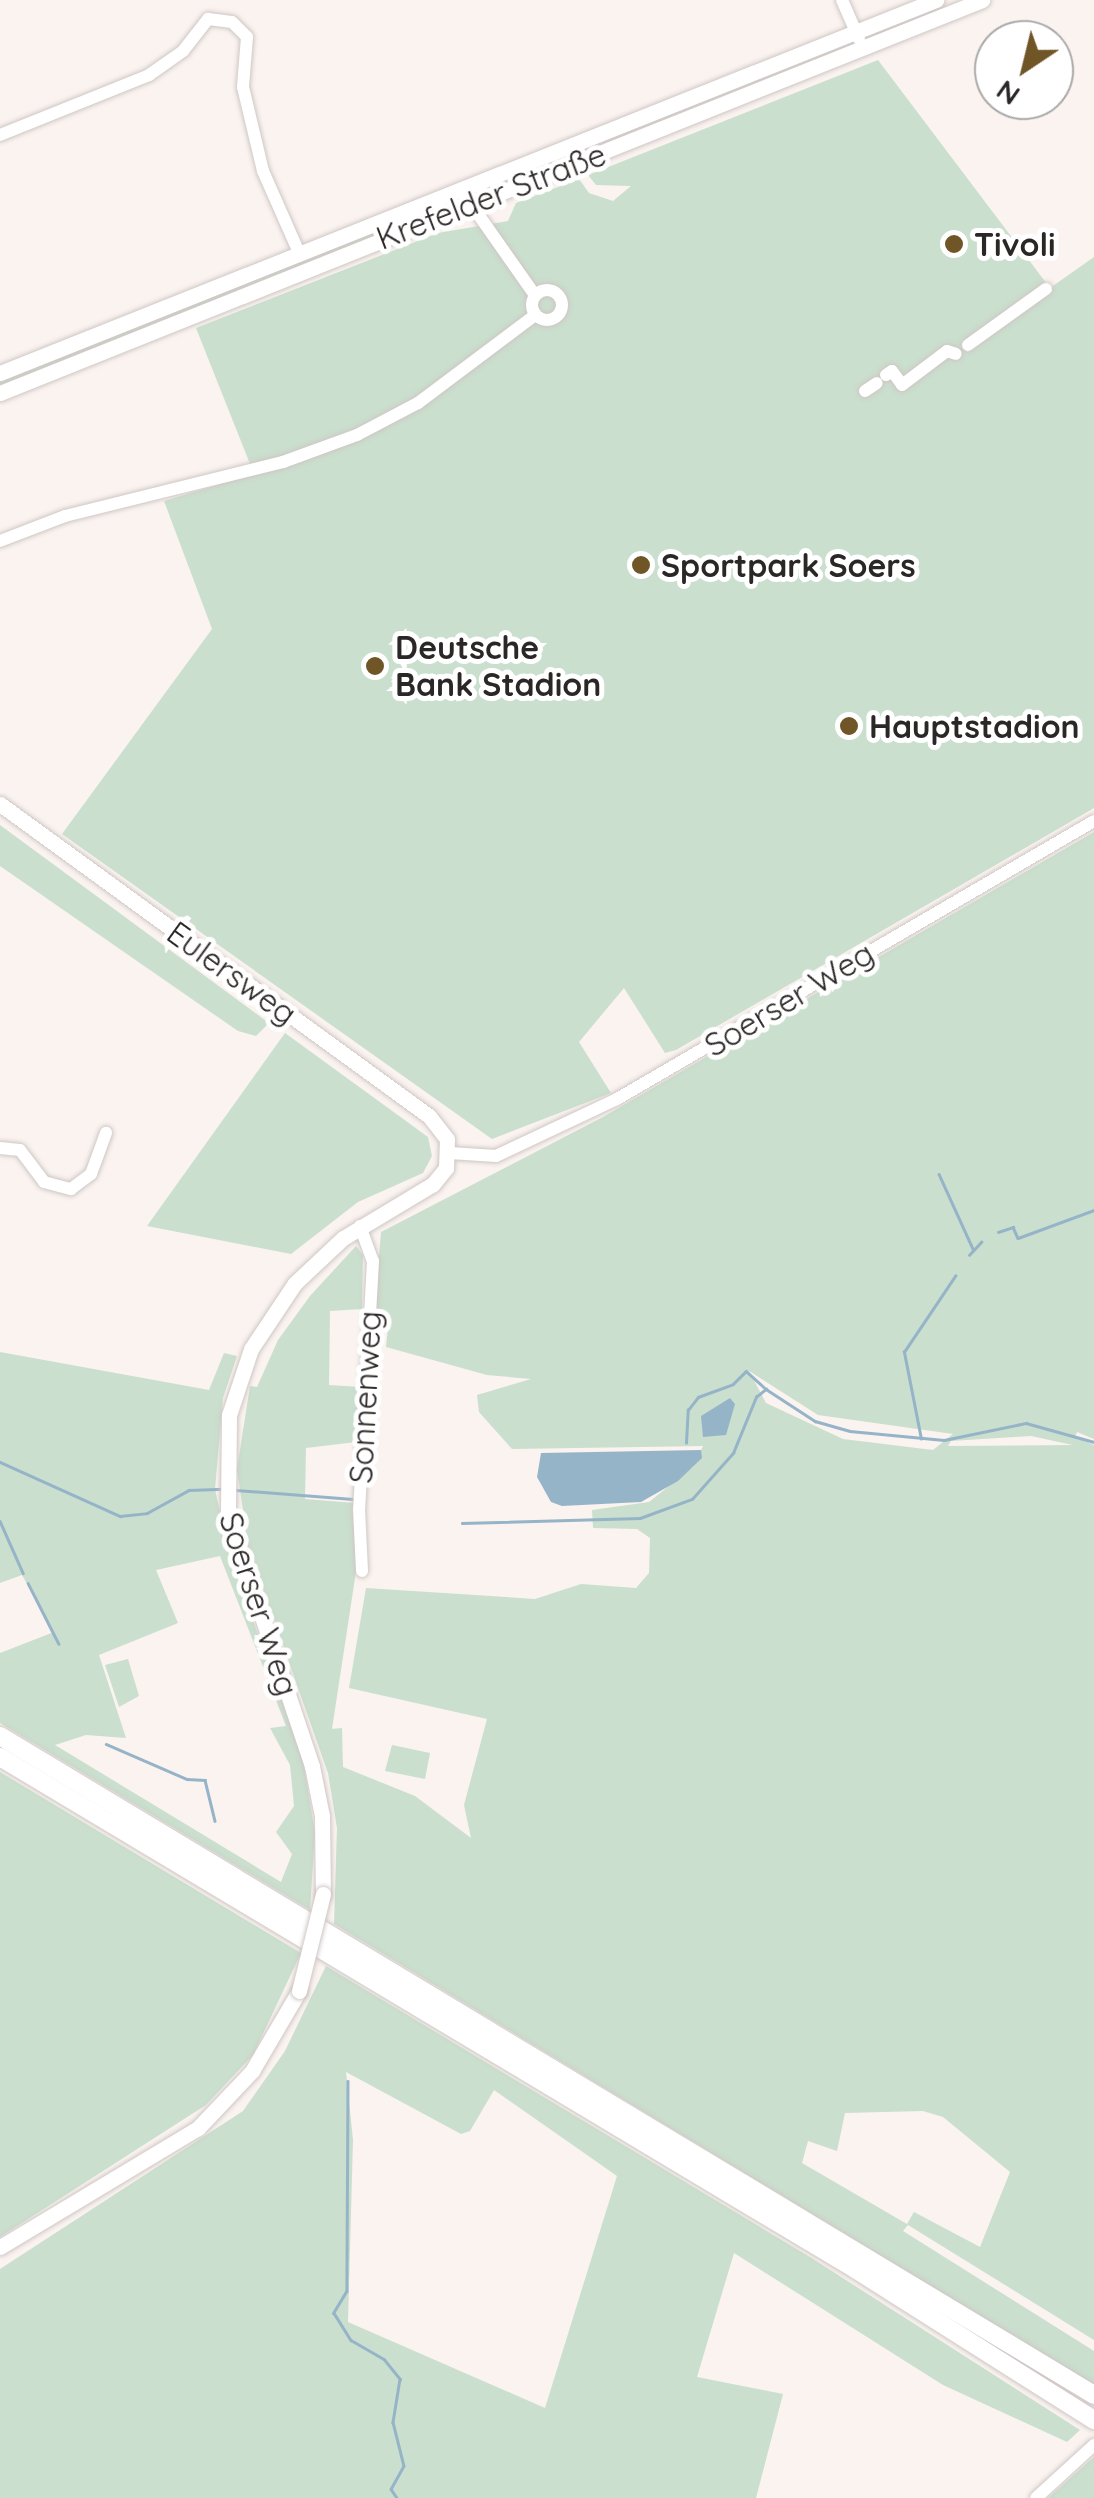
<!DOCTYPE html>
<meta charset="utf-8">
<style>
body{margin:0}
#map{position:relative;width:1094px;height:2498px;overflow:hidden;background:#faf3f0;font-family:Quicksand,sans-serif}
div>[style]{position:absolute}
.green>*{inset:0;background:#cadfce}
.water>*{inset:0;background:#96b4c8}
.stream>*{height:2.5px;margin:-1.25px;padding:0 1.25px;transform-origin:1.25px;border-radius:1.25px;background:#96b4c8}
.roads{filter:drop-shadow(0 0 2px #cec7c4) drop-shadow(0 0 2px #cec7c4)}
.minor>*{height:12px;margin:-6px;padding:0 6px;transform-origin:6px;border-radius:6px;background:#fff}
.minor>.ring{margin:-6px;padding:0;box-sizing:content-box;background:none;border:12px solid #fff;border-radius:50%}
.major>*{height:15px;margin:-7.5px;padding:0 7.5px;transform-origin:7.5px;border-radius:7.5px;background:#fff}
.highway>*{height:18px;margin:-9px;padding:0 9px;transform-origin:9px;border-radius:9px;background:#fff}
.bridges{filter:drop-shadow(0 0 2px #cec7c4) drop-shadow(0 0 2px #cec7c4)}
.major-bridge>*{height:15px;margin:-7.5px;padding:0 7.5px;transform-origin:7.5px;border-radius:7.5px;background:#fff}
.dots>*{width:28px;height:28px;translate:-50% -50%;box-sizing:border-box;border:5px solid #fff;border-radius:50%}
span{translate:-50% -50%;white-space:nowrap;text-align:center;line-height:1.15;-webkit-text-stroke:10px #fff;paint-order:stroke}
.street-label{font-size:32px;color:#2a2726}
.poi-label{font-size:32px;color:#2a2726;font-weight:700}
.left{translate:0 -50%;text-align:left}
.north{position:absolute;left:974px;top:20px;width:100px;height:100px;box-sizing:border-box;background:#fff;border:2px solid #aaa9a8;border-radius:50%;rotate:215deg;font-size:28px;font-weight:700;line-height:40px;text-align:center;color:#2a2726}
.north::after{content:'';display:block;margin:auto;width:35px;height:45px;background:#705527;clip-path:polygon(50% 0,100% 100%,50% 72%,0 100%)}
</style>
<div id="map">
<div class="green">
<div style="clip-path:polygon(878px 60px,1050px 288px,1094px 257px,1094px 808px,676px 1050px,665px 1053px,624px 988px,579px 1042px,611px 1093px,492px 1139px,62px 834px,212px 629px,164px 501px,254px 474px,196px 328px,438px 233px,508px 221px,516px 203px,579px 179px,589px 193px,613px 201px,631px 186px,596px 185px,588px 175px)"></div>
<div style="clip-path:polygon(442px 205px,445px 208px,0 386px,0 380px)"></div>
<div style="clip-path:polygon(0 825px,269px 1023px,256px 1036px,238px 1031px,0 866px)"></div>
<div style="clip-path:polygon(evenodd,1094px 832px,1094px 1439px,1077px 1432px,1075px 1437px,1094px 1445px,1094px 2340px,908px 2225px,903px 2231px,1094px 2351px,1094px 2385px,334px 1924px,337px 1828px,328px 1773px,248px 1546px,237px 1469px,250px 1386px,257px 1387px,278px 1340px,310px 1296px,356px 1246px,363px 1255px,362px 1309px,330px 1311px,329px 1385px,360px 1387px,356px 1442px,306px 1448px,305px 1499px,355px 1503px,357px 1565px,332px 1729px,342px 1728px,343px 1767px,415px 1796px,471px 1838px,464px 1805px,487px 1719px,349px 1688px,366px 1588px,535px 1599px,581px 1584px,636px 1588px,649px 1573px,650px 1538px,637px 1529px,593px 1528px,592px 1510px,649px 1502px,693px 1467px,703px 1446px,512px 1449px,479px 1412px,477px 1395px,531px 1379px,487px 1375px,386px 1347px,389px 1317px,374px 1316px,381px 1232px,603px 1117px,1094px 832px,749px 1371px,818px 1415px,953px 1434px,933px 1450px,843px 1439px,766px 1403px,749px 1371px,1094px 832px,1031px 1436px,1073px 1445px,948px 1446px,951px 1441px,1031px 1436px,1094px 832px,923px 2111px,943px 2117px,1010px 2172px,980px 2247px,914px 2212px,907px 2224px,802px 2163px,808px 2141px,837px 2151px,845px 2113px,923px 2111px)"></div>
<div style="clip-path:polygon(285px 1033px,428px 1137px,432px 1156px,423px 1173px,358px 1202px,291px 1254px,147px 1226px)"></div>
<div style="clip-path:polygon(evenodd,0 1352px,209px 1390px,224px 1353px,237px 1356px,223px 1398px,215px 1489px,228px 1551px,303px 1760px,315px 1833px,310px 1910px,0 1723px,0 1653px,54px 1632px,22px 1575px,0 1583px,0 1352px,220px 1556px,286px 1726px,270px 1728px,290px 1765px,294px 1806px,276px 1832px,292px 1854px,281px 1882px,55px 1745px,86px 1735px,126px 1738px,99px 1655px,178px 1623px,156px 1570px,220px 1556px)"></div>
<div style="clip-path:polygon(128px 1659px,139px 1696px,119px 1707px,105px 1665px)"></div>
<div style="clip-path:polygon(392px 1745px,430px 1753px,425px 1779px,385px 1771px)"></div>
<div style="clip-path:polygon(0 1772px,301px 1953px,253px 2055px,206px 2105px,0 2237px)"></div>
<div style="clip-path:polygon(evenodd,326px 1966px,810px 2257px,1080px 2430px,1067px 2442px,943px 2385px,734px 2253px,697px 2377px,783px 2394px,756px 2498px,0 2498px,0 2269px,243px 2111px,285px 2051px,326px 1966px,346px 2072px,461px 2134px,470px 2131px,494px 2090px,617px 2176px,545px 2408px,348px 2322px,353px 2140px,346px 2072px)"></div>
<div style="clip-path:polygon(1094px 2457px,1094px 2498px,1048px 2498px,1087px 2463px)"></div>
</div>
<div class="water">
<div style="clip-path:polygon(730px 1398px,735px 1404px,726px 1435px,703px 1437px,701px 1416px)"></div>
<div style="clip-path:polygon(701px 1450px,702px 1458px,678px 1481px,641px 1502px,562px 1506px,551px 1502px,537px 1477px,541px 1453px)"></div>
</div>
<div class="stream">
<div style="left:939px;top:1174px;width:82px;rotate:65.6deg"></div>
<div style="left:998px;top:1232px;width:16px;rotate:-18deg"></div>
<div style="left:1013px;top:1227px;width:12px;rotate:66deg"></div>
<div style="left:1018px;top:1238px;width:81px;rotate:-20.2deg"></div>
<div style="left:969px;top:1255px;width:18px;rotate:-47deg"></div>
<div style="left:921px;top:1439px;width:89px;rotate:-101.1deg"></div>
<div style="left:904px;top:1352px;width:92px;rotate:-56.1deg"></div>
<div style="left:686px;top:1443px;width:33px;rotate:-87deg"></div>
<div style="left:688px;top:1410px;width:16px;rotate:-52deg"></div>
<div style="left:698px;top:1397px;width:37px;rotate:-20deg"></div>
<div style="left:733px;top:1384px;width:18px;rotate:-45deg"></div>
<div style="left:746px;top:1371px;width:25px;rotate:42deg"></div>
<div style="left:0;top:1462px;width:132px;rotate:24.2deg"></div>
<div style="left:120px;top:1516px;width:27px;rotate:-6deg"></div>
<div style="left:147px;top:1513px;width:48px;rotate:-28.7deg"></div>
<div style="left:189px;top:1490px;width:34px;rotate:-2deg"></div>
<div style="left:236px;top:1490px;width:117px;rotate:4.4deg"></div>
<div style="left:0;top:1521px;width:57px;rotate:66.1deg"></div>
<div style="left:462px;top:1523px;width:178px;rotate:-1.6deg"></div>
<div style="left:640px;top:1518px;width:55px;rotate:-20.1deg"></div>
<div style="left:692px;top:1499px;width:62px;rotate:-48.3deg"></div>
<div style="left:733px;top:1453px;width:61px;rotate:-67.7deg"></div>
<div style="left:756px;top:1397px;width:13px;rotate:-39deg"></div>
<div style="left:766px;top:1389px;width:59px;rotate:33.1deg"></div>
<div style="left:815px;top:1421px;width:36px;rotate:16deg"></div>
<div style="left:850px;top:1431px;width:94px;rotate:5.5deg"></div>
<div style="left:944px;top:1440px;width:84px;rotate:-11.7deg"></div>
<div style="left:1026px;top:1423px;width:71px;rotate:15.6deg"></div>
<div style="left:28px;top:1583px;width:68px;rotate:63.1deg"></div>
<div style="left:106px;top:1744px;width:88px;rotate:23.4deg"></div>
<div style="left:187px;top:1779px;width:18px;rotate:3deg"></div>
<div style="left:205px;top:1780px;width:42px;rotate:76.3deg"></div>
<div style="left:348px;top:2081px;width:210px;rotate:90.3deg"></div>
<div style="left:347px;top:2291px;width:26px;rotate:121deg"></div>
<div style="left:334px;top:2313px;width:32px;rotate:58deg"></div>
<div style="left:351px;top:2340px;width:38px;rotate:30deg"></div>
<div style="left:384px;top:2359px;width:26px;rotate:51deg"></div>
<div style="left:400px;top:2379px;width:44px;rotate:99.2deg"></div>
<div style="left:393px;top:2422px;width:45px;rotate:76deg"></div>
<div style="left:404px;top:2466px;width:26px;rotate:119deg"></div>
<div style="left:391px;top:2489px;width:11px;rotate:56deg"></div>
</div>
<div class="roads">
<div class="minor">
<div style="left:842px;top:0;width:43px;rotate:66.4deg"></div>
<div style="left:0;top:135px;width:161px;rotate:-21.9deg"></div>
<div style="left:149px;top:75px;width:42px;rotate:-35.2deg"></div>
<div style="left:183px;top:51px;width:41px;rotate:-52deg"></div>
<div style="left:208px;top:19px;width:24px;rotate:7deg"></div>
<div style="left:232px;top:22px;width:21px;rotate:45deg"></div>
<div style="left:247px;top:37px;width:50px;rotate:94.6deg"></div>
<div style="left:243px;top:87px;width:86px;rotate:76.6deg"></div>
<div style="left:263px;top:171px;width:92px;rotate:66.2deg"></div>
<div style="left:466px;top:197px;width:120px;rotate:54.9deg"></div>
<div class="ring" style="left:532px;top:290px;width:18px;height:18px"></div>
<div style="left:968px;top:345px;width:96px;rotate:-35.7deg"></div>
<div style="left:886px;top:375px;width:7px;rotate:-34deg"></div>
<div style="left:892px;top:371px;width:17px;rotate:54deg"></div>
<div style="left:902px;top:385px;width:56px;rotate:-37.1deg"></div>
<div style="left:947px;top:351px;width:9px;rotate:18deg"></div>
<div style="left:865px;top:391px;width:14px;rotate:-34deg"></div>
<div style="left:0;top:541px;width:70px;rotate:-21deg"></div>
<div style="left:65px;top:516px;width:225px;rotate:-13.9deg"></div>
<div style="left:283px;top:462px;width:79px;rotate:-20deg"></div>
<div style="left:357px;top:435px;width:69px;rotate:-27.7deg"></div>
<div style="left:418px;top:403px;width:146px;rotate:-36.9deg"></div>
<div style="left:0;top:1148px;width:20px;rotate:6deg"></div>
<div style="left:20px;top:1150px;width:40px;rotate:53deg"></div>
<div style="left:44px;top:1182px;width:28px;rotate:15deg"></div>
<div style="left:71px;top:1189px;width:25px;rotate:-37deg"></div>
<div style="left:91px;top:1174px;width:44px;rotate:-69.9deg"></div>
<div style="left:450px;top:1153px;width:46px;rotate:3.7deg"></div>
<div style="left:496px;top:1156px;width:134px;rotate:-25.2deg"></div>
<div style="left:617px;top:1099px;width:552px;rotate:-30.23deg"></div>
<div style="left:360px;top:1226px;width:37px;rotate:70deg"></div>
<div style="left:373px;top:1261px;width:248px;rotate:93.2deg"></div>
<div style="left:359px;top:1509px;width:62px;rotate:87.2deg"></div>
<div style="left:1036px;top:2498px;width:79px;rotate:-42.4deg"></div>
</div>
<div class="major">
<div style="left:0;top:373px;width:1008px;rotate:-21.73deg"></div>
<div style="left:0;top:393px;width:1058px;rotate:-21.81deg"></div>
<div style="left:0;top:804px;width:530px;rotate:36.03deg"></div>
<div style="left:429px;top:1116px;width:29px;rotate:52deg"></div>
<div style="left:447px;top:1139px;width:29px;rotate:92deg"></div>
<div style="left:446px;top:1168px;width:21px;rotate:129deg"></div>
<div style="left:433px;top:1184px;width:105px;rotate:149deg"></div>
<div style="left:343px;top:1238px;width:66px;rotate:136.8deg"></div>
<div style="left:295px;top:1283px;width:79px;rotate:123.7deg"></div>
<div style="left:251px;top:1349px;width:70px;rotate:108.4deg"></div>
<div style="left:229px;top:1415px;width:100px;rotate:90.6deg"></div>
<div style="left:228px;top:1515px;width:265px;rotate:71.5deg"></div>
<div style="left:312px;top:1766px;width:51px;rotate:78.7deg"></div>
<div style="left:322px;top:1816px;width:78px;rotate:89.3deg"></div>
<div style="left:0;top:2247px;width:231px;rotate:-31deg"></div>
<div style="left:198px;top:2128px;width:79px;rotate:-46.5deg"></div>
<div style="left:252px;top:2071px;width:93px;rotate:-59.6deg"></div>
</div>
<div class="highway">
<div style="left:0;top:1736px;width:1277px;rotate:31.06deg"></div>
<div style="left:0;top:1757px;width:997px;rotate:30.91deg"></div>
<div style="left:855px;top:2269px;width:283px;rotate:32.3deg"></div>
</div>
</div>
<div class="bridges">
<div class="major-bridge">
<div style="left:299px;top:1991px;width:100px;rotate:-76.1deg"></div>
</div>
</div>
<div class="dots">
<div style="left:954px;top:244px;background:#705527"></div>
<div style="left:641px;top:565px;background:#705527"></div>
<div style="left:375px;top:666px;background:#705527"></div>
<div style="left:849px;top:726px;background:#705527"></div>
</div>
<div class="street-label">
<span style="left:491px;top:196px;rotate:-21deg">Krefelder Straße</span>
<span style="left:232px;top:973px;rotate:36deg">Eulersweg</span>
<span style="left:789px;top:999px;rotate:-31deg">Soerser Weg</span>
<span style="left:365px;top:1397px;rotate:-87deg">Sonnenweg</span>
<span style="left:259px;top:1604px;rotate:72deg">Soerser Weg</span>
</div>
<div class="poi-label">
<span class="left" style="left:974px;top:244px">Tivoli</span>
<span class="left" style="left:661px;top:565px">Sportpark Soers</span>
<span class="left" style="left:395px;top:666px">Deutsche<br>Bank Stadion</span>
<span class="left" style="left:869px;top:726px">Hauptstadion</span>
</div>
<div class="north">N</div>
</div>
